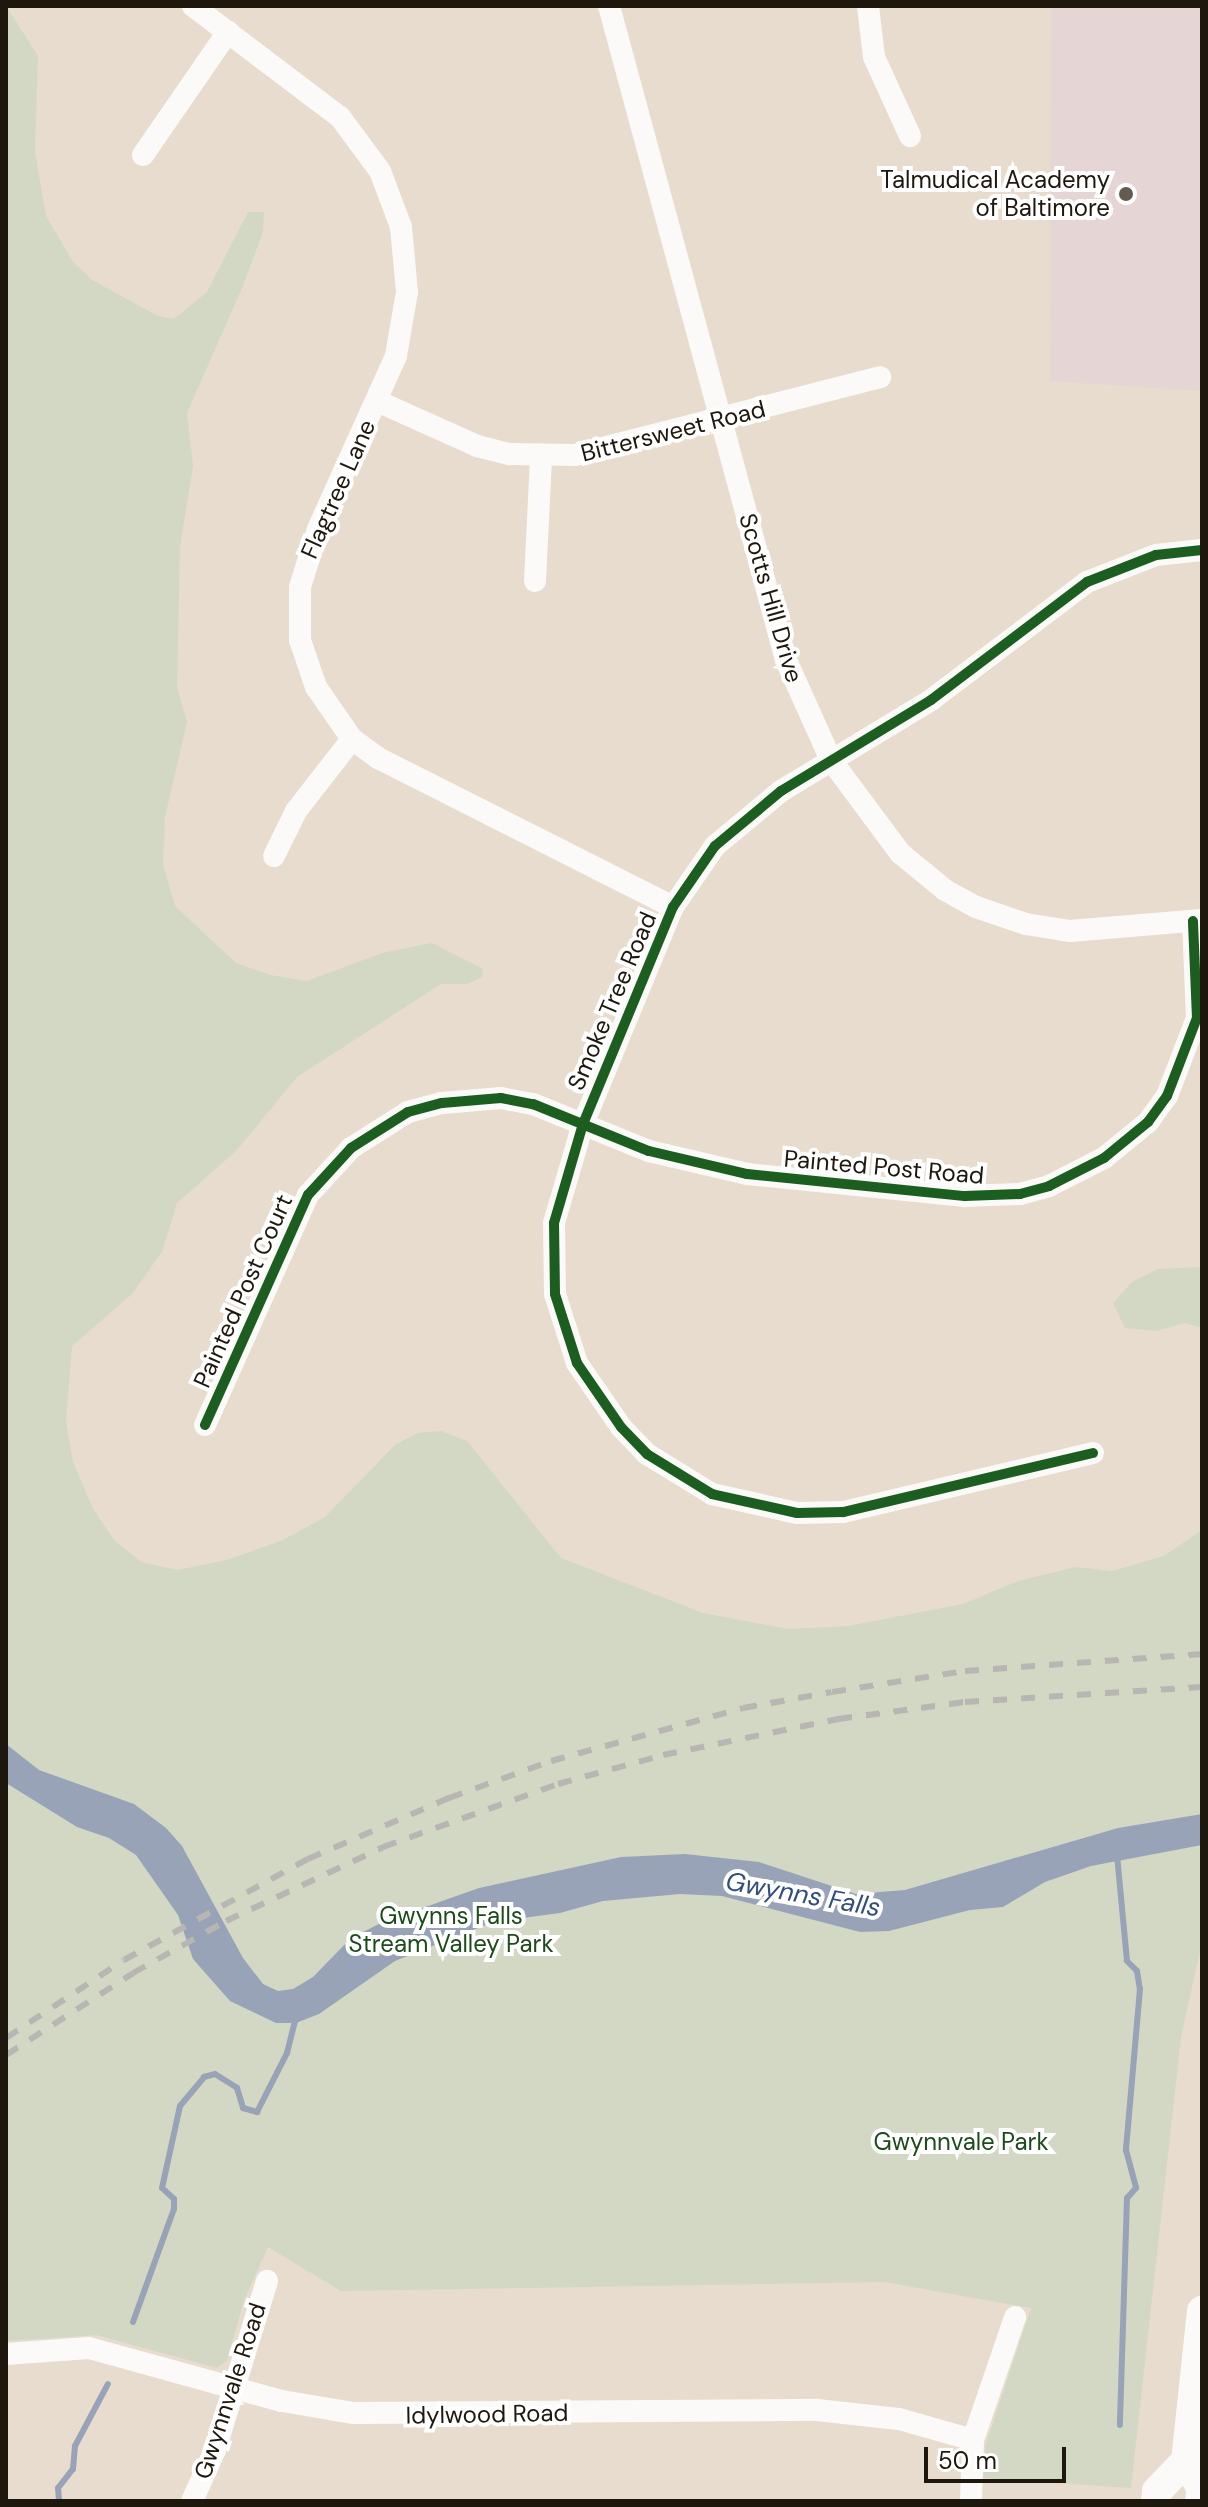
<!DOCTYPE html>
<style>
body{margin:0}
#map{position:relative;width:1208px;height:2507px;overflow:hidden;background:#e7dccd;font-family:"DM Sans",sans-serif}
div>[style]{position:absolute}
.education>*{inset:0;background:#e6d5d5}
.green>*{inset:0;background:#d2d8c4}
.water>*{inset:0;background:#99a3b8}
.stream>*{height:6px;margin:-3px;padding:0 3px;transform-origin:3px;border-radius:3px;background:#99a3b8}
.street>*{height:22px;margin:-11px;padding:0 11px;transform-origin:11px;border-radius:11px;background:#fbfaf8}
.secondary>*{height:30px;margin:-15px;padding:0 15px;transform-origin:15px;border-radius:15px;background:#fbfaf8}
.rail>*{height:6px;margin-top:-3px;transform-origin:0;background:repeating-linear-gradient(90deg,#b8b6b2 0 14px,transparent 0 28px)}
.cycleway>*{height:10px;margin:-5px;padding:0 5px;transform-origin:5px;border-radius:5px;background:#1b5e20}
.dots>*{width:22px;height:22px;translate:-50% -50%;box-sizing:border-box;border:4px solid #fff;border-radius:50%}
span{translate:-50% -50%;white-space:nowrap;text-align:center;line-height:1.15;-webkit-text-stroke:8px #fff;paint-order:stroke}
.poi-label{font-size:24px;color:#1e170d}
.right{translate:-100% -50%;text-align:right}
.street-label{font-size:24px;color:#1e170d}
.park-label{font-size:24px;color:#1e4a1b}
.water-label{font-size:26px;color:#334d7f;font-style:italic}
.frame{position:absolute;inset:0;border:8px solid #1e170d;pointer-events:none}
.scale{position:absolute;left:924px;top:2447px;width:142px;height:36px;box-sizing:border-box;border:4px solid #1e170d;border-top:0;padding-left:10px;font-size:24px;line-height:28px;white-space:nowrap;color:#1e170d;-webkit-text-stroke:6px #fff;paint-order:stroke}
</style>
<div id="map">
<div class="education">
<div style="clip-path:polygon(1051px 6px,1202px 6px,1202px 391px,1050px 381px)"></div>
</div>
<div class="green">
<div style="clip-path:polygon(6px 6px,38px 56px,35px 152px,46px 216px,73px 262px,92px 280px,158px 316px,174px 319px,207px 292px,248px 212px,264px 212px,263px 232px,242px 288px,187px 413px,193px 466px,180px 547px,177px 687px,187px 722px,165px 817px,163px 864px,175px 906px,236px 963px,270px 975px,307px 981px,382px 953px,432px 943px,483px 969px,482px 977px,467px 984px,441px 984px,297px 1077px,236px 1151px,177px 1203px,162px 1252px,132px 1294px,72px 1346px,66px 1422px,73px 1462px,93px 1509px,115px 1541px,141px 1562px,178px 1570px,226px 1560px,281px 1541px,325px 1517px,395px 1445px,418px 1433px,441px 1431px,467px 1441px,561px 1558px,703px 1613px,788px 1629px,848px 1626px,963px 1604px,1018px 1581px,1076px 1567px,1112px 1571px,1164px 1556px,1202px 1530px,1202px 1942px,1181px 2037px,1131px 2488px,983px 2478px,985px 2447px,1031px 2308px,884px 2282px,341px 2291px,268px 2247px,244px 2300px,227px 2360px,217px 2368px,96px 2335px,6px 2341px)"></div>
<div style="clip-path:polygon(1202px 1267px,1202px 1328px,1185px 1323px,1156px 1331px,1125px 1328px,1113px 1303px,1132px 1282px,1158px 1269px)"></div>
</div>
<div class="water">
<div style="clip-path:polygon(6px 1744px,39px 1770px,134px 1804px,166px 1828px,182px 1846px,243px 1958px,263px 1984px,278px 1991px,293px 1989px,313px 1977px,351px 1938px,383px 1922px,479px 1888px,621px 1857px,685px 1854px,759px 1862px,856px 1894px,905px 1890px,1118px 1828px,1202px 1814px,1202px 1845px,1091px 1866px,1045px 1882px,1003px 1907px,970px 1910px,889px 1931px,860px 1932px,722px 1896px,680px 1894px,603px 1901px,560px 1913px,493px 1922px,395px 1961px,319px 2014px,296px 2023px,276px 2023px,230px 2001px,193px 1959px,178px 1915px,136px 1855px,109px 1838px,77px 1827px,6px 1783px)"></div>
</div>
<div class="stream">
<div style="left:1117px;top:1855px;width:106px;rotate:84.6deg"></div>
<div style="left:1127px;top:1961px;width:14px;rotate:45deg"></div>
<div style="left:1137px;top:1971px;width:18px;rotate:81deg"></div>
<div style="left:1140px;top:1989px;width:162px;rotate:95deg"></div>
<div style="left:1126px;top:2150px;width:39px;rotate:75deg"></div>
<div style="left:1136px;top:2188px;width:13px;rotate:132deg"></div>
<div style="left:1127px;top:2198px;width:227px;rotate:91.8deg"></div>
<div style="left:133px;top:2322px;width:120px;rotate:-70.1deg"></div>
<div style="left:174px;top:2209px;width:10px;rotate:-90deg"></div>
<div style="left:174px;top:2199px;width:16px;rotate:-137deg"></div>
<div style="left:162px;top:2188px;width:84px;rotate:-77.6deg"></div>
<div style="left:180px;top:2106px;width:38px;rotate:-50deg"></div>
<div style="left:204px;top:2077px;width:11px;rotate:-15deg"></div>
<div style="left:215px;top:2074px;width:26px;rotate:32deg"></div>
<div style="left:237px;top:2088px;width:21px;rotate:73deg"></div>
<div style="left:243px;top:2108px;width:15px;rotate:16deg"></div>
<div style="left:257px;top:2112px;width:66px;rotate:-63deg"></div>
<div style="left:287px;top:2053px;width:37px;rotate:-76deg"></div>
<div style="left:59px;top:2501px;width:13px;rotate:-94deg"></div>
<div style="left:58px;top:2488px;width:24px;rotate:-52deg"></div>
<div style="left:73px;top:2469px;width:23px;rotate:-85deg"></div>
<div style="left:75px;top:2446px;width:70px;rotate:-62deg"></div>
</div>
<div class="street">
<div style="left:193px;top:6px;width:184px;rotate:37.1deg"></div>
<div style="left:340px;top:117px;width:67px;rotate:53.5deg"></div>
<div style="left:380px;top:171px;width:60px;rotate:69.4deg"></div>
<div style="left:401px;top:227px;width:65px;rotate:84.7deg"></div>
<div style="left:407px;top:292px;width:65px;rotate:99.8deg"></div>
<div style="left:396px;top:356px;width:190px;rotate:114.3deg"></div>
<div style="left:318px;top:529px;width:61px;rotate:107.2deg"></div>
<div style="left:300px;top:587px;width:53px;rotate:90deg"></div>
<div style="left:300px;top:640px;width:50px;rotate:71.2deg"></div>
<div style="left:316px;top:687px;width:63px;rotate:55.3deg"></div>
<div style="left:352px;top:739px;width:34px;rotate:36deg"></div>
<div style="left:380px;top:759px;width:328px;rotate:26.8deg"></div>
<div style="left:609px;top:6px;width:678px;rotate:74.86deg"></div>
<div style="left:786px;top:660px;width:110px;rotate:65.8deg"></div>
<div style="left:831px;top:760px;width:116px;rotate:53.4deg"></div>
<div style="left:900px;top:853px;width:58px;rotate:39.4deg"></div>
<div style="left:945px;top:890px;width:35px;rotate:29deg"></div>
<div style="left:976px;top:907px;width:53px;rotate:18.8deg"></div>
<div style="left:1026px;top:924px;width:45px;rotate:9deg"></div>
<div style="left:1070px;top:931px;width:132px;rotate:-4.8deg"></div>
<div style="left:868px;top:6px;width:51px;rotate:83.3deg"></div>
<div style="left:874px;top:57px;width:87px;rotate:65.5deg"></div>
<div style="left:143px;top:155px;width:150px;rotate:-55.4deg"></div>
<div style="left:377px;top:401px;width:110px;rotate:24.2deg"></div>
<div style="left:477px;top:446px;width:34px;rotate:14deg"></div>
<div style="left:510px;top:454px;width:65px;rotate:0.9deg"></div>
<div style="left:575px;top:455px;width:315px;rotate:-14.3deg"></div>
<div style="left:535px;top:581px;width:124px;rotate:-87.2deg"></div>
<div style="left:274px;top:856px;width:50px;rotate:-63.9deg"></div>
<div style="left:296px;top:811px;width:91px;rotate:-52.1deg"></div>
<div style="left:205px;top:1425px;width:252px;rotate:-65.9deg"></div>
<div style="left:308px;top:1195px;width:64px;rotate:-47.5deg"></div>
<div style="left:351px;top:1148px;width:67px;rotate:-32.3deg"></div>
<div style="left:408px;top:1112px;width:35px;rotate:-15deg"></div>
<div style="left:442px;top:1103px;width:59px;rotate:-4.8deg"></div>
<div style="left:501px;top:1098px;width:33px;rotate:11deg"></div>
<div style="left:533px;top:1104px;width:125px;rotate:22.1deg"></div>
<div style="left:649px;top:1151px;width:101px;rotate:13.2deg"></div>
<div style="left:747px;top:1174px;width:219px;rotate:5.8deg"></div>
<div style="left:965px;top:1196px;width:55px;rotate:-2.1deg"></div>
<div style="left:1020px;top:1194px;width:30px;rotate:-15deg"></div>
<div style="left:1049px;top:1186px;width:62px;rotate:-27deg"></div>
<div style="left:1104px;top:1158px;width:57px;rotate:-39.3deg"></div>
<div style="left:1148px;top:1122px;width:32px;rotate:-54deg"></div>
<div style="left:1167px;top:1096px;width:84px;rotate:-69deg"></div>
<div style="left:1197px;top:1018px;width:97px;rotate:-92.4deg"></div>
<div style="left:1093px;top:1453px;width:257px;rotate:166.7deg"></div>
<div style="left:843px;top:1512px;width:46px;rotate:178.8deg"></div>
<div style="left:797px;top:1513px;width:87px;rotate:-167.4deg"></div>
<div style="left:712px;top:1494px;width:76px;rotate:-148.4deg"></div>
<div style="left:647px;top:1454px;width:37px;rotate:-134deg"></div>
<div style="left:621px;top:1427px;width:78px;rotate:-124.5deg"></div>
<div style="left:577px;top:1363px;width:72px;rotate:-107.7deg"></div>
<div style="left:555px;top:1294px;width:71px;rotate:-90.8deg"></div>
<div style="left:554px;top:1223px;width:103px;rotate:-73.7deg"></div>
<div style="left:583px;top:1124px;width:235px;rotate:-67.5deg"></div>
<div style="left:673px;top:907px;width:74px;rotate:-55.5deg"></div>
<div style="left:715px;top:846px;width:86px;rotate:-39.8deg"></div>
<div style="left:781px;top:791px;width:175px;rotate:-31.2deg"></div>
<div style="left:931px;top:700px;width:196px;rotate:-37.1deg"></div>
<div style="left:1087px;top:582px;width:74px;rotate:-21.4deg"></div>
<div style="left:1156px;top:555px;width:46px;rotate:-6.2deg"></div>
<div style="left:6px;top:2354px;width:83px;rotate:-4.1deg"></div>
<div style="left:89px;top:2348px;width:200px;rotate:15.4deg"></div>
<div style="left:282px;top:2401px;width:73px;rotate:9.5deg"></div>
<div style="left:354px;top:2413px;width:463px;rotate:-0.4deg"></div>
<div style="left:817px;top:2410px;width:82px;rotate:6.3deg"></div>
<div style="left:899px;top:2419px;width:77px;rotate:15.8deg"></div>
<div style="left:192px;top:2501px;width:56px;rotate:-65.7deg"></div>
<div style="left:215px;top:2450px;width:177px;rotate:-72.9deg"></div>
<div style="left:971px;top:2501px;width:61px;rotate:-88.1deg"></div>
<div style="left:973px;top:2440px;width:130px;rotate:-71.1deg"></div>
</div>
<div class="secondary">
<div style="left:1156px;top:2501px;width:10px;rotate:-84deg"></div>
<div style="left:1157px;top:2491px;width:42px;rotate:-46deg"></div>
<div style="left:1200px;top:2501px;width:12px;rotate:-81deg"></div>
<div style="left:1202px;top:2489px;width:32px;rotate:-120deg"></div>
<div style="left:1186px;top:2461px;width:151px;rotate:-83.9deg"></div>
</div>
<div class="rail">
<div style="left:6px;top:2038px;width:141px;rotate:-33.5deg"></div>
<div style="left:124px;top:1960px;width:210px;rotate:-28.8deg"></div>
<div style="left:308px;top:1859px;width:154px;rotate:-23.4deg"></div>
<div style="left:449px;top:1798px;width:109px;rotate:-19.9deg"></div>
<div style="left:551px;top:1761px;width:199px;rotate:-15.4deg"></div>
<div style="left:743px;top:1708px;width:90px;rotate:-10.2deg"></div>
<div style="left:832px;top:1692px;width:135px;rotate:-9deg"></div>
<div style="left:965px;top:1671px;width:238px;rotate:-4.1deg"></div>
<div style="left:6px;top:2055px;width:151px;rotate:-32.8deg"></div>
<div style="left:133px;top:1973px;width:107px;rotate:-29.2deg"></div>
<div style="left:226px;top:1921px;width:174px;rotate:-25.2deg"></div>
<div style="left:383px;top:1847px;width:186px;rotate:-19.8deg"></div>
<div style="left:558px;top:1784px;width:109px;rotate:-15.4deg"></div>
<div style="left:663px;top:1755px;width:179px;rotate:-11.6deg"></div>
<div style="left:838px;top:1719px;width:128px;rotate:-7.6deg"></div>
<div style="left:965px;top:1702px;width:237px;rotate:-3.6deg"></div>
</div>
<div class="cycleway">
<div style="left:205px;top:1425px;width:252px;rotate:-65.9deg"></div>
<div style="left:308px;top:1195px;width:64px;rotate:-47.5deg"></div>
<div style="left:351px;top:1148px;width:67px;rotate:-32.3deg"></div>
<div style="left:408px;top:1112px;width:35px;rotate:-15deg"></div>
<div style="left:442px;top:1103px;width:59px;rotate:-4.8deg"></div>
<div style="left:501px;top:1098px;width:33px;rotate:11deg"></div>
<div style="left:533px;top:1104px;width:125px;rotate:22.1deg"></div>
<div style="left:649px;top:1151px;width:101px;rotate:13.2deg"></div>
<div style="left:747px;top:1174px;width:219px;rotate:5.8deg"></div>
<div style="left:965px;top:1196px;width:55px;rotate:-2.1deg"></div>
<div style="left:1020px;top:1194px;width:30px;rotate:-15deg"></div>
<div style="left:1049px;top:1186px;width:62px;rotate:-27deg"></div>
<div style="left:1104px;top:1158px;width:57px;rotate:-39.3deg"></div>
<div style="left:1148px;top:1122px;width:32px;rotate:-54deg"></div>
<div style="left:1167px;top:1096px;width:84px;rotate:-69deg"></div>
<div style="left:1197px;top:1018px;width:97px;rotate:-92.4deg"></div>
<div style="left:1093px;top:1453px;width:257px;rotate:166.7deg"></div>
<div style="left:843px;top:1512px;width:46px;rotate:178.8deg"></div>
<div style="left:797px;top:1513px;width:87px;rotate:-167.4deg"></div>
<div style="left:712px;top:1494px;width:76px;rotate:-148.4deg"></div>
<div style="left:647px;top:1454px;width:37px;rotate:-134deg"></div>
<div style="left:621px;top:1427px;width:78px;rotate:-124.5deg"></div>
<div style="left:577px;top:1363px;width:72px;rotate:-107.7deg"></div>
<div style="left:555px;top:1294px;width:71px;rotate:-90.8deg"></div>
<div style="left:554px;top:1223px;width:103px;rotate:-73.7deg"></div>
<div style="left:583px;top:1124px;width:235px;rotate:-67.5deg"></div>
<div style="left:673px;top:907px;width:74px;rotate:-55.5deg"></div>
<div style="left:715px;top:846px;width:86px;rotate:-39.8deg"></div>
<div style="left:781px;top:791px;width:175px;rotate:-31.2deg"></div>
<div style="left:931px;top:700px;width:196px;rotate:-37.1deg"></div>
<div style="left:1087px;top:582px;width:74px;rotate:-21.4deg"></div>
<div style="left:1156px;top:555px;width:46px;rotate:-6.2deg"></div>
</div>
<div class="dots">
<div style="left:1126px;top:194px;background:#645c50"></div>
</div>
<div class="poi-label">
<span class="right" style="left:1110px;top:194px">Talmudical Academy<br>of Baltimore</span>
</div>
<div class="street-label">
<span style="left:673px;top:431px;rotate:-14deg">Bittersweet Road</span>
<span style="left:338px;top:489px;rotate:-66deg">Flagtree Lane</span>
<span style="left:771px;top:598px;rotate:74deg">Scotts Hill Drive</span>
<span style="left:612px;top:1001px;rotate:-67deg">Smoke Tree Road</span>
<span style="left:884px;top:1167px;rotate:5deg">Painted Post Road</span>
<span style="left:243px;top:1291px;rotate:-66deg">Painted Post Court</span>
<span style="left:230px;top:2391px;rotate:-72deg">Gwynnvale Road</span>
<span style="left:487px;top:2414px;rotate:-1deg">Idylwood Road</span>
</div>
<div class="park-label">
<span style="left:451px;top:1930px">Gwynns Falls<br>Stream Valley Park</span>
<span style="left:961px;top:2142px">Gwynnvale Park</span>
</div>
<div class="water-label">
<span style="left:803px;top:1895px;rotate:10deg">Gwynns Falls</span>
</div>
<div class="frame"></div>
<div class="scale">50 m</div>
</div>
